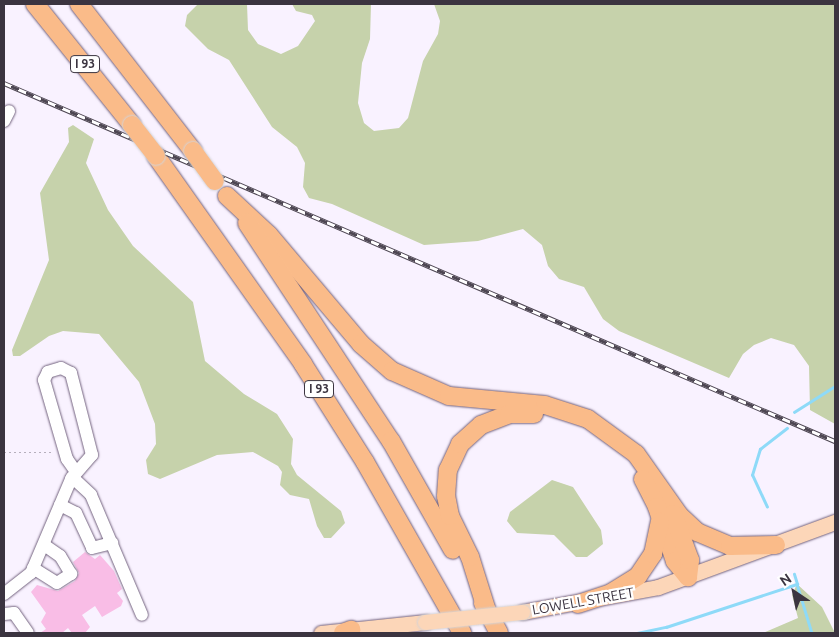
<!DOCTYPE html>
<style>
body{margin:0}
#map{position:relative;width:839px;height:637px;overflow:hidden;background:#f9f2ff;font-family:Ubuntu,sans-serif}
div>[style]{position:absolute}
.green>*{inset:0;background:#c6d2ab}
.stream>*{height:2.5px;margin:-1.25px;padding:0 1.25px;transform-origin:1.25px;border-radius:1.25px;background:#8edaf8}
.building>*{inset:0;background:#f9bde6}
.path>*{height:1px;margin-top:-0.5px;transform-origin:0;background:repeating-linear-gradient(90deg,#b6afbc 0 2.5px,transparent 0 5px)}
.roads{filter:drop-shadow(0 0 1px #73637f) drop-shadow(0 0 1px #73637f)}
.minor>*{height:12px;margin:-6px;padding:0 6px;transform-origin:6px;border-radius:6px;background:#fff}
.major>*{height:15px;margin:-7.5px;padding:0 7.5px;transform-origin:7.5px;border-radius:7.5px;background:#fcd6b8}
.highway>*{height:18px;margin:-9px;padding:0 9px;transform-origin:9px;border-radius:9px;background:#fabb89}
.rail>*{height:4.5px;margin-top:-2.25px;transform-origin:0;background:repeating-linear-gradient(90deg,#fff 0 8px,#4e4753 0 16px);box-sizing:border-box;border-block:1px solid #4e4753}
.bridges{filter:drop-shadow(0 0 1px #d4d2d5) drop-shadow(0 0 1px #d4d2d5)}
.major-bridge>*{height:15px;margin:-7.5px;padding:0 7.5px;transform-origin:7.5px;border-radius:7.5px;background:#fcd6b8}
.highway-bridge>*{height:18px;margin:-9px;padding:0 9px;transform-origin:9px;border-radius:9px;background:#fabb89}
span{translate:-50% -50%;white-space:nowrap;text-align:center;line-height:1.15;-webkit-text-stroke:4.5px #fff;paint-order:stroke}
.shield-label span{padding:1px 4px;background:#fff;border:1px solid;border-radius:4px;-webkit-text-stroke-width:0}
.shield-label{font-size:12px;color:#3b3440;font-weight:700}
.street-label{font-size:14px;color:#3b3440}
.frame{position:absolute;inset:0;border:5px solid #3b3440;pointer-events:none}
.north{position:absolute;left:769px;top:567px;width:50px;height:50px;-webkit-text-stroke:4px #fff;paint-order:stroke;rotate:326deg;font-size:14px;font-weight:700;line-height:20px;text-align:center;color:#3b3440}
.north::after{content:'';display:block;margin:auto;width:18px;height:22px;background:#3b3440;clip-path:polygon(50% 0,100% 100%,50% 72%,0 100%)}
</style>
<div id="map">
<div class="green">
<div style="clip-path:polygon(198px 4px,247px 4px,248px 30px,258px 44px,281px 54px,298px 46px,315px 21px,312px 15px,296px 11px,292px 4px,371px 4px,370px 39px,362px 63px,358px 103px,364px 123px,374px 131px,399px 128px,408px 118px,423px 61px,438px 34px,440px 21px,434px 4px,835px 4px,835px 424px,810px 410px,809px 366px,794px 345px,771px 338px,754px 345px,743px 354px,729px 378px,619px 331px,603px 319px,584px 287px,559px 279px,548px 266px,542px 245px,523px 229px,478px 241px,424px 245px,332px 204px,309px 198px,303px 187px,305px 163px,297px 147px,272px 127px,229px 60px,208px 49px,185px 26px,187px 15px)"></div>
<div style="clip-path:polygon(73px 125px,94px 139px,86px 163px,108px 210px,133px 246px,193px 302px,205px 361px,244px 394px,277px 414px,293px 439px,291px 464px,297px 475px,341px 511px,345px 523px,331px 538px,324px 538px,317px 526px,309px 499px,290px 495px,280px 485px,282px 472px,278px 466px,253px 452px,217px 455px,160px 479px,148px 474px,146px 460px,156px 444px,155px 424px,139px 382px,99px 334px,63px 331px,49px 336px,20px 356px,13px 356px,12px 350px,49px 260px,40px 193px,69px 142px,68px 128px)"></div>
<div style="clip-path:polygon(552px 480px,573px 487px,601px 530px,603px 544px,587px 557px,576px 557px,554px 535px,517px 533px,507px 521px,510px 512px)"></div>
<div style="clip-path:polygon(797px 584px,822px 607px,835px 633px,763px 633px,798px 618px,792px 595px)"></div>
</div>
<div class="stream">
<div style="left:794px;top:412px;width:49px;rotate:-32.4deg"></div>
<div style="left:767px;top:507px;width:35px;rotate:-115deg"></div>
<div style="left:752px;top:475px;width:27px;rotate:-73deg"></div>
<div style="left:760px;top:449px;width:34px;rotate:-38deg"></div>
<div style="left:797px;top:584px;width:51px;rotate:73deg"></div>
<div style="left:637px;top:633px;width:30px;rotate:-12deg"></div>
<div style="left:666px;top:627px;width:138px;rotate:-18.2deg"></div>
<div style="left:797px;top:584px;width:10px;rotate:-107deg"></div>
</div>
<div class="building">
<div style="clip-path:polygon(85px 552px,95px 559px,100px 555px,114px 571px,122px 589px,117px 593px,123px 601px,121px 606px,102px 617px,95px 606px,82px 615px,90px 627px,85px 633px,72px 633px,68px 628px,62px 633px,40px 633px,46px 629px,41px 622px,46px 613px,31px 592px,37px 585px,58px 591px,75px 581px,79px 573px,73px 562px)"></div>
</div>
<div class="path">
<div style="left:4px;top:452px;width:48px"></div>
</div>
<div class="roads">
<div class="minor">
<div style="left:4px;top:121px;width:11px;rotate:-63deg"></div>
<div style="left:72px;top:477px;width:26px;rotate:43deg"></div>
<div style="left:91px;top:495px;width:130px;rotate:67deg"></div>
<div style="left:60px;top:505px;width:18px;rotate:27deg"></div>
<div style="left:76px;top:513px;width:38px;rotate:65deg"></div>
<div style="left:92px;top:548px;width:21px;rotate:-14deg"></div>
<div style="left:33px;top:568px;width:28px;rotate:32deg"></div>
<div style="left:57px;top:583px;width:17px;rotate:-33deg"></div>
<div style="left:71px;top:574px;width:21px;rotate:-121deg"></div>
<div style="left:60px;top:556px;width:19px;rotate:-145deg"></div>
<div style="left:4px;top:594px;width:34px;rotate:-38deg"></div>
<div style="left:31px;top:573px;width:102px;rotate:-66.9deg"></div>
<div style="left:71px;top:479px;width:32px;rotate:-49deg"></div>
<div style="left:92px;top:455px;width:85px;rotate:-104.4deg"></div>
<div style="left:71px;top:373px;width:11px;rotate:-153deg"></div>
<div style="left:61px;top:368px;width:14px;rotate:163deg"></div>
<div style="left:48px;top:372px;width:9px;rotate:117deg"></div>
<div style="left:44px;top:380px;width:82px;rotate:73.8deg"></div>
<div style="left:67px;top:459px;width:16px;rotate:55deg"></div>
<div style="left:4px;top:614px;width:10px;rotate:-6deg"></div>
<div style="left:14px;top:613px;width:24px;rotate:55deg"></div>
</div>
<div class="major">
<div style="left:522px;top:612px;width:138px;rotate:-10.4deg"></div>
<div style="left:658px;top:587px;width:189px;rotate:-20.2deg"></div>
<div style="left:321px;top:633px;width:105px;rotate:-6deg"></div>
</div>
<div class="highway">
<div style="left:35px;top:4px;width:155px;rotate:51.3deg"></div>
<div style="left:79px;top:4px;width:186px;rotate:52.2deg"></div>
<div style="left:156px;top:156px;width:255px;rotate:54.7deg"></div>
<div style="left:303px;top:364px;width:116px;rotate:57.7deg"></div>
<div style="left:365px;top:462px;width:197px;rotate:60.4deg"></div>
<div style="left:227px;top:196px;width:57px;rotate:42.9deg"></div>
<div style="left:269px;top:235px;width:143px;rotate:49.8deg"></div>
<div style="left:361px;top:344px;width:41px;rotate:41.1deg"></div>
<div style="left:392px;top:371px;width:62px;rotate:23.7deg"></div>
<div style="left:449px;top:396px;width:96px;rotate:5.4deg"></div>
<div style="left:545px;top:405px;width:45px;rotate:18deg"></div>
<div style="left:588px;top:419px;width:59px;rotate:36.1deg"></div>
<div style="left:636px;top:454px;width:75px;rotate:54.8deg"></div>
<div style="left:679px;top:515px;width:25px;rotate:43deg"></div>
<div style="left:697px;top:532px;width:36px;rotate:23deg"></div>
<div style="left:730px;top:546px;width:46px;rotate:-1.2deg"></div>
<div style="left:247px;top:223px;width:261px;rotate:56.6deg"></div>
<div style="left:391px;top:441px;width:125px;rotate:60.4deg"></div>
<div style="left:643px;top:479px;width:31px;rotate:63deg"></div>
<div style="left:657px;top:507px;width:57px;rotate:71.6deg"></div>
<div style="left:675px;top:561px;width:21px;rotate:51deg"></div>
<div style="left:688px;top:577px;width:17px;rotate:-83deg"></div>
<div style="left:690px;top:560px;width:49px;rotate:-110.3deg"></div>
<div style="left:483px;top:603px;width:34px;rotate:62deg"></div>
<div style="left:578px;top:604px;width:35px;rotate:-18deg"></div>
<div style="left:611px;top:593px;width:32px;rotate:-32deg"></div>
<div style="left:638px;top:576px;width:27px;rotate:-56deg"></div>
<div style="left:653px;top:554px;width:33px;rotate:-78deg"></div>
<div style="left:486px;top:608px;width:53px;rotate:-107.4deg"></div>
<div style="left:470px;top:557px;width:46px;rotate:-116deg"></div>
<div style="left:450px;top:516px;width:20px;rotate:-101deg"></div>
<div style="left:446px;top:496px;width:26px;rotate:-86deg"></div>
<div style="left:448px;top:470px;width:29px;rotate:-65deg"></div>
<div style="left:460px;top:444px;width:28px;rotate:-42deg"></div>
<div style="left:481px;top:425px;width:30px;rotate:-21deg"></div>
<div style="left:509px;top:414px;width:25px"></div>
<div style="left:343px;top:633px;width:9px;rotate:-21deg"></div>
</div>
</div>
<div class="rail">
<div style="left:4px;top:83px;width:905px;rotate:23.31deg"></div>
</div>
<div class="bridges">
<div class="major-bridge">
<div style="left:425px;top:622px;width:98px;rotate:-5.9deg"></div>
</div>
<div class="highway-bridge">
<div style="left:132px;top:125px;width:39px;rotate:52deg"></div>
<div style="left:193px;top:151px;width:37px;rotate:54deg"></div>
</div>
</div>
<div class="shield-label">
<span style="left:85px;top:64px">I 93</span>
<span style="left:319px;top:389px">I 93</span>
</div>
<div class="street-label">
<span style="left:583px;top:601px;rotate:-10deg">LOWELL STREET</span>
</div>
<div class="frame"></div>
<div class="north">N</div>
</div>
